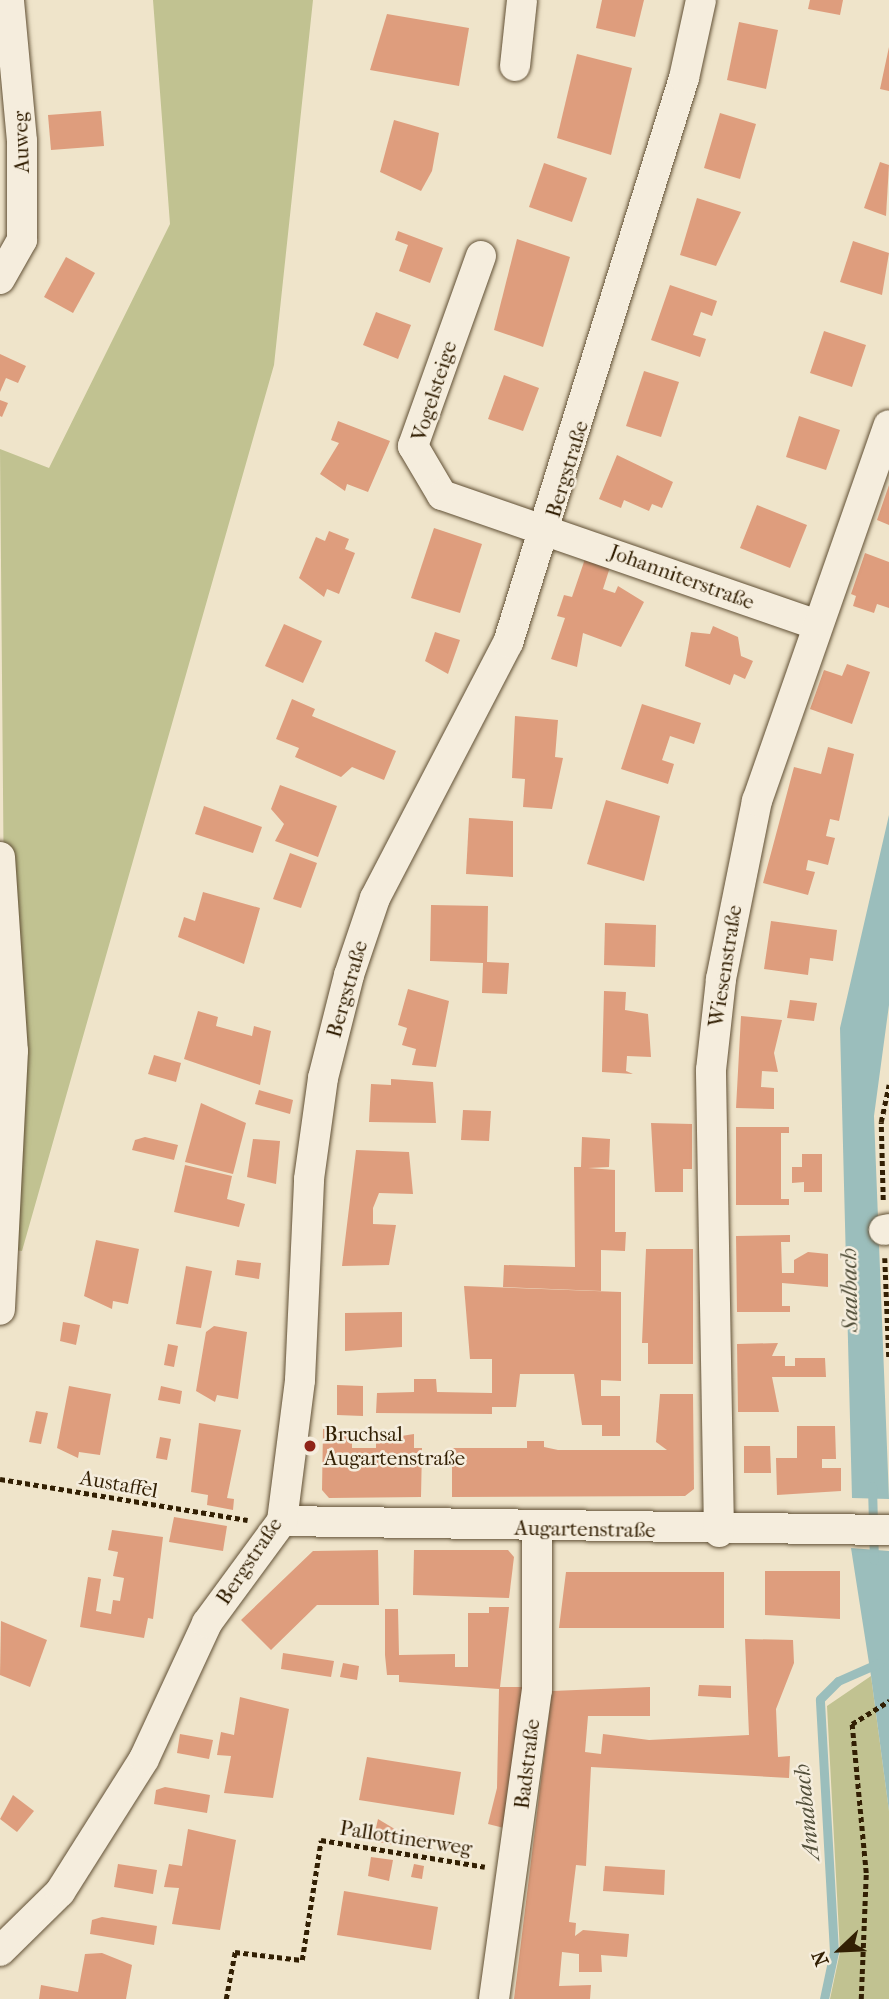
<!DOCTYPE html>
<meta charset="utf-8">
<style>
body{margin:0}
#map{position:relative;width:889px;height:1999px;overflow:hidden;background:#efe4ca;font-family:"IM FELL French Canon",serif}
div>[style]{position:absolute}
.green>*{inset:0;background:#c1c291}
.water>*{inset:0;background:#9bbebc}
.stream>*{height:9px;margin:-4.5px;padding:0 4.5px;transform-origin:4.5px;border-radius:4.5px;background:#9bbebc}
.building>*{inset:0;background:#de9d7d}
.path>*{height:4.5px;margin-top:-2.25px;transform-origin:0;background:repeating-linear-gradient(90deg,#321f03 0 5px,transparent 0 8.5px)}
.roads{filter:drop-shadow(0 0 2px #615035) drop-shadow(0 0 2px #615035)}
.minor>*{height:30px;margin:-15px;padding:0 15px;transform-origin:15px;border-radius:15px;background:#f5eddd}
.dots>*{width:19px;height:19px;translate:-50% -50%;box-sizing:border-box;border:4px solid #f5eddd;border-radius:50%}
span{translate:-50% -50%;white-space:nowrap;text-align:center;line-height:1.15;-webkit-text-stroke:5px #f5eddd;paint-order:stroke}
.street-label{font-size:21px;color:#321f03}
.poi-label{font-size:21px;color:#321f03}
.left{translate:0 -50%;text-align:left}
.water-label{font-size:23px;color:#524f3a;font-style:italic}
.north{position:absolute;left:805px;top:1915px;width:70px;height:70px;-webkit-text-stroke:5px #f5eddd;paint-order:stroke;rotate:247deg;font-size:19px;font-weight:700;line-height:28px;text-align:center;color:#321f03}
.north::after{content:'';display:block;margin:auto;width:24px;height:32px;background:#321f03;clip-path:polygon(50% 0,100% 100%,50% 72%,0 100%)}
</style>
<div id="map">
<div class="green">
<div style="clip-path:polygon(153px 0,313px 0,274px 365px,22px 1251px,7px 1249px,0 449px,49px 468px,170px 224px)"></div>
<div style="clip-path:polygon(871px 1676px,889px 1811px,889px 1999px,830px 1999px,840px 1952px,827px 1706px)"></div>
</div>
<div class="water">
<div style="clip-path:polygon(889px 815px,889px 1005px,874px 1116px,889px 1499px,852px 1498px,840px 1028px)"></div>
<div style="clip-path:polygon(851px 1548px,889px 1551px,889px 1811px,871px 1676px)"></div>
</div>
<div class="stream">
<div style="left:872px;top:1486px;width:74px;rotate:88.5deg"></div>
<div style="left:824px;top:1999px;width:48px;rotate:-78deg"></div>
<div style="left:834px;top:1952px;width:253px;rotate:-93.2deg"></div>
<div style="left:820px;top:1699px;width:25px;rotate:-45deg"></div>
<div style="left:838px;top:1681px;width:45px;rotate:-23.7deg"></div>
</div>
<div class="building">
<div style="clip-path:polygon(602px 0,644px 0,635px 37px,596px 28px)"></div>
<div style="clip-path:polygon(810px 0,843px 0,840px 15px,808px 9px)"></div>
<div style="clip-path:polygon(387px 14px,469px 28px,459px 86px,370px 70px)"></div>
<div style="clip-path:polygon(739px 22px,778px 30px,766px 89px,727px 80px)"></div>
<div style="clip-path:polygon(889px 47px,889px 91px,880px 89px)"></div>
<div style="clip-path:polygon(577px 54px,632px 68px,611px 155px,557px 138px)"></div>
<div style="clip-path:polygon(101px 111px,104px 146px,51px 150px,48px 115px)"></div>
<div style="clip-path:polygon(720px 113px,756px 124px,740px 179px,704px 168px)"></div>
<div style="clip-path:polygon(394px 120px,439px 133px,432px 171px,421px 191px,380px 172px)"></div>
<div style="clip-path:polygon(880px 162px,889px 165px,886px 216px,864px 208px)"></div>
<div style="clip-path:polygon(544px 163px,587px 178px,572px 222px,529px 207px)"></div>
<div style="clip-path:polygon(697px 198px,741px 212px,716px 266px,680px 255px)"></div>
<div style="clip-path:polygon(398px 231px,443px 248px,430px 283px,399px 271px,408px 245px,395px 240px)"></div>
<div style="clip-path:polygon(517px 239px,570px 257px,543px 347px,494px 330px)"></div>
<div style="clip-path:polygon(853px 241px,889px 253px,882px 295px,840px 282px)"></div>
<div style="clip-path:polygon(66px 257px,95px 273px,73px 313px,44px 297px)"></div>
<div style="clip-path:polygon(670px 285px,717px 301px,712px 316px,701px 312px,693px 335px,706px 339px,700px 357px,651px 340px)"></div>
<div style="clip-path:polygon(376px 312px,411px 325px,398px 359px,363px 345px)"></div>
<div style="clip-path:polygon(824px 331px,866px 345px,852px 387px,810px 373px)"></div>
<div style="clip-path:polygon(0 354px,26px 366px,18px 383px,6px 378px,0 392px)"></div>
<div style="clip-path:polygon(644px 371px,679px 382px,661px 437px,626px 426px)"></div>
<div style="clip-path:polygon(504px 375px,539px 388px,523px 431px,488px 419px)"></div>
<div style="clip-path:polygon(0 400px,8px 403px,2px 417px,0 416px)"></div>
<div style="clip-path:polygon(799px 416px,840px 430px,826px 470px,786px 457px)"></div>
<div style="clip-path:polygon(338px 421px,390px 441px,368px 492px,347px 484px,345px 491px,320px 474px,339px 443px,331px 440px)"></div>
<div style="clip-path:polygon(617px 455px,673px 482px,662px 508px,652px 504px,649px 511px,624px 500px,621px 508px,599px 499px)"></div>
<div style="clip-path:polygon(889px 485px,889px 525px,877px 520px)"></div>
<div style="clip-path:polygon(757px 505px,807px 525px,790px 568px,740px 548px)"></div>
<div style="clip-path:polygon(434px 528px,482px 544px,460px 613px,411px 598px)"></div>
<div style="clip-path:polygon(329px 531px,349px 539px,345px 549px,355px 553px,339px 594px,327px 589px,324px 597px,299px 578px,316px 537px,325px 541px)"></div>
<div style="clip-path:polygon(865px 553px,889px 562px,889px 608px,877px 604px,874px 613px,853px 606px,856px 596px,851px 594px)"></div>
<div style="clip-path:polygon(586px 556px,611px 564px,603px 589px,615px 593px,618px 586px,644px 602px,621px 647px,583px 633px,577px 667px,551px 659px,565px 618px,557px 616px,564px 595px,572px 597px)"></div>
<div style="clip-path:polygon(284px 624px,322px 641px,303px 683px,265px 666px)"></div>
<div style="clip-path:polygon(713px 626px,738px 637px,741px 656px,753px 661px,745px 679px,734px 674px,730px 685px,685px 666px,691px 632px,710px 634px)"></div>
<div style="clip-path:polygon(435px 632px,460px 640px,448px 674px,425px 661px)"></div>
<div style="clip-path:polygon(847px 664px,870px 672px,852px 724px,810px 709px,824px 670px,842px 676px)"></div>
<div style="clip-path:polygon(292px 699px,315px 709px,312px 716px,396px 751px,384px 780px,352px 767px,341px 777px,295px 757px,299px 748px,276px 739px)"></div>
<div style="clip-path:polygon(642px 704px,701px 723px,694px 744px,670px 736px,662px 760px,674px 764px,668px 784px,621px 769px)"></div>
<div style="clip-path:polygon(515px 716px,558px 720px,555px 757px,563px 758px,552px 809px,523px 807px,525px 779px,512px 778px)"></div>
<div style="clip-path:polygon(828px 747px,854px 754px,839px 821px,830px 819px,826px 836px,835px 838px,828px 865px,808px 860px,806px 870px,815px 872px,808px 895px,763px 883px,794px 767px,821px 774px)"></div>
<div style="clip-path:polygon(280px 785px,337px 806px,318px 857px,275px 841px,284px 824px,271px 809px)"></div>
<div style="clip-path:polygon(606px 800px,660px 816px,644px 881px,587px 864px)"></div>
<div style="clip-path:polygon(204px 806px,262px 827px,253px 853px,195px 834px)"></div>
<div style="clip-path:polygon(469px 818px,513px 821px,513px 877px,466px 874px)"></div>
<div style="clip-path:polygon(290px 853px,317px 863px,301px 908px,273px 899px)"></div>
<div style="clip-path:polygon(203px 892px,260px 908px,244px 964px,178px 937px,184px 917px,195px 921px)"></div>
<div style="clip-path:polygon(431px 905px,488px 906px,487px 962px,509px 963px,507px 994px,482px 993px,483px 963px,430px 961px)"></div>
<div style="clip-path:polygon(771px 921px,837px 930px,833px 961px,810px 958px,808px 975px,764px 969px)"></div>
<div style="clip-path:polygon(605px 923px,656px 925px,655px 967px,604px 965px)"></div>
<div style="clip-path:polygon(408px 989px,449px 1001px,436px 1067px,412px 1065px,416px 1049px,402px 1045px,407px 1028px,398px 1025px)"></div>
<div style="clip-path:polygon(604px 991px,626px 992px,625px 1010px,648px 1014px,651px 1057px,627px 1056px,626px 1071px,633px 1074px,602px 1072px)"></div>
<div style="clip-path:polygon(790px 1000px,817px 1003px,814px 1021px,787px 1018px)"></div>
<div style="clip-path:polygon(198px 1011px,218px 1017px,216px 1026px,252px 1036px,254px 1026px,271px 1031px,260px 1085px,184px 1059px)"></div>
<div style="clip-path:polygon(741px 1016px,782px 1020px,774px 1053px,778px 1072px,762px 1071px,761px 1087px,774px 1088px,774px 1109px,736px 1108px)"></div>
<div style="clip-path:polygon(154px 1055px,181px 1063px,176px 1082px,148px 1074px)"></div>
<div style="clip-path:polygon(391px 1079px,433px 1082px,436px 1123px,369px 1122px,371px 1084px,391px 1085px)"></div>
<div style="clip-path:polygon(259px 1090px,293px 1100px,290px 1114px,255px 1104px)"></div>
<div style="clip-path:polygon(201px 1103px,246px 1123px,233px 1174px,185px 1162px)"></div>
<div style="clip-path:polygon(463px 1110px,491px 1111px,489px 1141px,461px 1140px)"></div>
<div style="clip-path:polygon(651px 1123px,692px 1124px,692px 1169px,683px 1169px,683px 1192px,655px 1192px)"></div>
<div style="clip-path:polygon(736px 1127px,789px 1127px,789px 1133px,781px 1133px,781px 1199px,789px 1199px,789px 1205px,736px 1205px)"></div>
<div style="clip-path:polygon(145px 1137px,178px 1145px,174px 1160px,132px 1150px,135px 1140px)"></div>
<div style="clip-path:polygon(582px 1137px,610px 1139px,609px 1167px,588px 1168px,615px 1170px,615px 1232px,626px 1232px,625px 1251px,601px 1250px,601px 1291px,503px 1287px,504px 1265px,575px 1267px,574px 1167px,581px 1167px)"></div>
<div style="clip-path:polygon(253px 1139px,280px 1141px,276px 1184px,247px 1177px)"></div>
<div style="clip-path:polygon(356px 1150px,409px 1152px,413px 1194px,379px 1193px,373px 1208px,373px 1224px,396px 1225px,389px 1265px,342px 1266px)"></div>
<div style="clip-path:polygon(802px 1154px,822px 1154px,822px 1192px,804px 1192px,804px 1182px,792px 1183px,792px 1167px,802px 1167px)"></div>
<div style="clip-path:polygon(185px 1165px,232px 1176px,227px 1199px,245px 1204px,239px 1227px,174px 1212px)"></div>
<div style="clip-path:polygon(790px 1235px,790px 1242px,781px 1242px,782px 1273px,794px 1273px,794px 1260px,808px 1252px,828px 1254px,828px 1287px,782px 1283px,782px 1306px,790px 1306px,790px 1312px,737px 1312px,736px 1236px)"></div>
<div style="clip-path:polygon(96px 1240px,139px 1249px,128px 1304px,113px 1301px,112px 1309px,84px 1296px)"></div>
<div style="clip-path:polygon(646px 1249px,693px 1249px,693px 1364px,648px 1364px,648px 1343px,642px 1343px)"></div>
<div style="clip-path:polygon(237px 1260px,261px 1263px,259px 1279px,235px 1275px)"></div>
<div style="clip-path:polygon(186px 1266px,212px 1271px,201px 1328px,176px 1324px)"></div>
<div style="clip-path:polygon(464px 1286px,621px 1292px,621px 1381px,601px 1380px,601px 1396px,620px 1396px,620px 1436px,602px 1436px,602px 1425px,582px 1425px,574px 1374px,520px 1374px,516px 1407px,492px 1407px,492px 1414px,376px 1413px,377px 1393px,414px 1392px,414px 1379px,436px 1379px,437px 1392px,492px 1393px,492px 1359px,470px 1359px)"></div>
<div style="clip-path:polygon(402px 1312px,402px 1347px,345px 1351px,345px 1313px)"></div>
<div style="clip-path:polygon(63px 1322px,80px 1325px,76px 1345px,60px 1341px)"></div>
<div style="clip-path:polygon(214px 1326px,247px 1332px,238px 1399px,217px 1395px,215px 1402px,196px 1391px,206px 1332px)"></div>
<div style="clip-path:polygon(778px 1343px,772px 1356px,785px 1356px,785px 1366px,795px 1366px,795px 1358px,825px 1358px,826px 1377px,772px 1377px,779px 1412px,738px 1412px,737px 1344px)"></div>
<div style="clip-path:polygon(168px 1344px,178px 1346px,174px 1367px,164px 1365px)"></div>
<div style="clip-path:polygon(337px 1385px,363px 1386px,363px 1416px,337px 1415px)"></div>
<div style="clip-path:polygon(69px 1386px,111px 1394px,100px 1455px,79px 1452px,78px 1458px,57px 1448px)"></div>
<div style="clip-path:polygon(161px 1386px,182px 1391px,180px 1404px,158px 1400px)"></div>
<div style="clip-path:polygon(660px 1394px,693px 1394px,694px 1489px,685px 1496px,452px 1497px,452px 1448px,527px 1448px,527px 1441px,544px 1441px,544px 1447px,558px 1450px,667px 1450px,656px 1442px)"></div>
<div style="clip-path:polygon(36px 1411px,48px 1413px,41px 1444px,29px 1442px)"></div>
<div style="clip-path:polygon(199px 1423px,241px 1430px,227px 1498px,234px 1499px,233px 1510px,207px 1505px,208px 1495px,191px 1492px)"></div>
<div style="clip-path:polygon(797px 1426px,835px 1426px,836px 1459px,822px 1459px,822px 1468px,841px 1468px,841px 1491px,777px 1495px,776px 1458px,797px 1458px)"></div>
<div style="clip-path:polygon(323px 1429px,352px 1429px,352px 1448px,376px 1448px,376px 1440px,414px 1434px,414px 1448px,422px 1448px,421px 1497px,329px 1498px,322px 1490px)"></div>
<div style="clip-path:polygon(160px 1437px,171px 1439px,167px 1460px,156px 1458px)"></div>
<div style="clip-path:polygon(744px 1446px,770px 1446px,771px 1473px,744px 1473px)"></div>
<div style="clip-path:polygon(174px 1517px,227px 1526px,223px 1551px,169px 1542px)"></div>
<div style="clip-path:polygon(112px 1530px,163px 1537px,153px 1619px,148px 1618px,144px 1638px,80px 1627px,88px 1577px,101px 1579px,96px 1611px,111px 1614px,113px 1600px,120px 1601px,124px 1578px,113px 1576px,118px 1552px,108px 1550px)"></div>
<div style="clip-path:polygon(378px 1550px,379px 1605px,317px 1605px,271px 1650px,241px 1620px,313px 1551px)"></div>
<div style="clip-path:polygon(414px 1550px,508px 1550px,514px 1557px,509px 1598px,413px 1595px)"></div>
<div style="clip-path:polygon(765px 1571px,840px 1571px,840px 1619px,765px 1615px)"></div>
<div style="clip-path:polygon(566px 1572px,724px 1572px,724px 1628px,559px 1628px)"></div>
<div style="clip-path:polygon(489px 1607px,509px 1607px,500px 1687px,524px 1687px,504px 1828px,488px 1824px,497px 1788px,499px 1689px,399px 1682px,399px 1675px,387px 1675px,385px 1655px,385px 1609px,398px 1609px,399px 1655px,455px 1654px,455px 1667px,468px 1667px,468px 1613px,489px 1613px)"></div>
<div style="clip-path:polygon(1px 1621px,47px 1640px,30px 1687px,0 1675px)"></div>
<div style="clip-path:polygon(745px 1639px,793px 1640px,794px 1663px,776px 1709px,778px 1757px,790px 1756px,789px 1778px,591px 1767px,586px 1866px,576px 1865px,569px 1922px,576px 1923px,575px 1936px,583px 1930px,629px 1934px,627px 1957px,601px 1955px,602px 1972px,579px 1972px,579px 1954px,562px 1952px,559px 1986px,591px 1985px,590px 1999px,514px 1999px,552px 1691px,650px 1687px,650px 1716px,588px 1716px,585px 1752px,601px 1754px,603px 1734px,649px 1740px,749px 1735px)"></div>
<div style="clip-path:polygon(283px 1653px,334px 1661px,331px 1677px,281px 1669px)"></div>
<div style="clip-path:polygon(343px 1663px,359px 1666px,357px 1680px,340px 1677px)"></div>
<div style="clip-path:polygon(699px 1685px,731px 1686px,731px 1698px,698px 1696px)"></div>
<div style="clip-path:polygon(240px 1697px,289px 1709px,273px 1798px,224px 1793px,231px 1756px,217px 1755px,221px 1732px,234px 1735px)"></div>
<div style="clip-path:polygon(180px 1734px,213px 1740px,209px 1759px,177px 1753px)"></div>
<div style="clip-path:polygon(367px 1757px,461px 1772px,454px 1815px,359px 1800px)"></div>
<div style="clip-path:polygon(165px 1787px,210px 1795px,207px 1813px,154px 1804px,156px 1790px)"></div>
<div style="clip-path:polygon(13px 1795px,34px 1811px,17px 1832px,0 1819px)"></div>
<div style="clip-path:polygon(378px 1819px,398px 1831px,395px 1845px,373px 1841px)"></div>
<div style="clip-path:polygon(188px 1829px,236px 1840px,220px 1930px,172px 1924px,179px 1888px,164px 1887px,169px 1864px,182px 1866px)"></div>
<div style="clip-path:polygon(419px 1835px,429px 1837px,427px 1850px,416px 1848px)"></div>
<div style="clip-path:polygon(371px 1857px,393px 1860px,389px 1881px,368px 1876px)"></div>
<div style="clip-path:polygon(118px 1864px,157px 1870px,153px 1894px,114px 1887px)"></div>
<div style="clip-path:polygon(414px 1864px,424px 1866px,422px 1879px,411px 1877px)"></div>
<div style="clip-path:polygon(605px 1866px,665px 1870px,664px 1895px,603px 1891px)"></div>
<div style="clip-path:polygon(344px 1891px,438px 1907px,431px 1950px,337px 1935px)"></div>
<div style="clip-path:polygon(102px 1917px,157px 1926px,154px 1945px,90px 1934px,92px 1920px)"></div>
<div style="clip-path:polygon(102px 1953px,132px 1965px,126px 1999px,39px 1999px,41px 1985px,78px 1992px,85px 1954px)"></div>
</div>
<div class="path">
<div style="left:883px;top:1200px;width:78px;rotate:-91.5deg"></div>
<div style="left:881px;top:1122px;width:38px;rotate:-78deg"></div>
<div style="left:885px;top:1258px;width:101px;rotate:87.7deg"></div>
<div style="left:0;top:1479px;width:251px;rotate:9.4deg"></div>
<div style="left:226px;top:1999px;width:48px;rotate:-79.2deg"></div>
<div style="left:235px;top:1952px;width:67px;rotate:6.8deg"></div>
<div style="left:302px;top:1960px;width:121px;rotate:-81deg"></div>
<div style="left:321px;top:1840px;width:166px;rotate:9.3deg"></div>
<div style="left:861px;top:1999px;width:126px;rotate:-87.7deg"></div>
<div style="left:866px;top:1873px;width:150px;rotate:-95.4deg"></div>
<div style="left:852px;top:1724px;width:44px;rotate:-31.9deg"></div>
</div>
<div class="roads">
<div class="minor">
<div style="left:515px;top:66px;width:66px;rotate:-83.9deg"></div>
<div style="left:481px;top:256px;width:202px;rotate:109.7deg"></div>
<div style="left:413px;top:446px;width:57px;rotate:59.4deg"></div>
<div style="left:442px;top:495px;width:395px;rotate:19.1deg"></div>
<div style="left:0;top:279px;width:45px;rotate:-60.6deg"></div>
<div style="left:22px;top:240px;width:99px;rotate:-90deg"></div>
<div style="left:22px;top:141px;width:142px;rotate:-95.3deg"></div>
<div style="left:0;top:857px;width:194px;rotate:86.2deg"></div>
<div style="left:13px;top:1051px;width:259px;rotate:92.9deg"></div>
<div style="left:884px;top:1230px;width:5px;rotate:-11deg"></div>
<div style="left:282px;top:1521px;width:607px;rotate:0.85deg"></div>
<div style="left:719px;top:1532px;width:462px;rotate:-91deg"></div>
<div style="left:711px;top:1070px;width:92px;rotate:-83.7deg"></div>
<div style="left:721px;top:979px;width:182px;rotate:-78.6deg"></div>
<div style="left:757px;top:801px;width:398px;rotate:-70.7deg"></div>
<div style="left:0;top:1951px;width:84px;rotate:-44.5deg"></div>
<div style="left:60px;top:1892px;width:157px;rotate:-57.7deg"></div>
<div style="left:144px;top:1759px;width:150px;rotate:-65.1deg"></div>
<div style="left:207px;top:1623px;width:127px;rotate:-53.7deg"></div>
<div style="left:282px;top:1521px;width:142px;rotate:-82.7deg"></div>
<div style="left:300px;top:1380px;width:201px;rotate:-87.4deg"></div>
<div style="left:309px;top:1179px;width:102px;rotate:-82.1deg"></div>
<div style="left:323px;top:1078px;width:106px;rotate:-75.8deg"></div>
<div style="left:349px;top:975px;width:81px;rotate:-71.3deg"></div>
<div style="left:375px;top:898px;width:288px;rotate:-62.5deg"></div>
<div style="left:508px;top:643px;width:592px;rotate:-72.7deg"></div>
<div style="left:684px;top:78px;width:80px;rotate:-77.7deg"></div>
<div style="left:494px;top:1999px;width:312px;rotate:-82.1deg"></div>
<div style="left:537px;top:1690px;width:162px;rotate:-90deg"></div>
</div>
</div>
<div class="dots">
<div style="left:310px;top:1446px;background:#8f2418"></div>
</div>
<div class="street-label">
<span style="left:21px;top:142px;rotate:-92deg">Auweg</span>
<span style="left:434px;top:391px;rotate:-72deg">Vogelsteige</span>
<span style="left:567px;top:469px;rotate:-73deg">Bergstraße</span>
<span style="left:682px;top:577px;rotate:20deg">Johanniterstraße</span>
<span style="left:725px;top:966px;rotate:-81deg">Wiesenstraße</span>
<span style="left:347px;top:989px;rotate:-74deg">Bergstraße</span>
<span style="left:119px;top:1484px;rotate:10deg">Austaffel</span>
<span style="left:585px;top:1529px;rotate:1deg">Augartenstraße</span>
<span style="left:249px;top:1561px;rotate:-56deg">Bergstraße</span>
<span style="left:527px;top:1764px;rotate:-83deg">Badstraße</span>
<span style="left:406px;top:1838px;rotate:9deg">Pallottinerweg</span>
</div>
<div class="poi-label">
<span class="left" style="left:324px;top:1446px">Bruchsal<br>Augartenstraße</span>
</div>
<div class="water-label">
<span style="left:850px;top:1290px;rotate:-91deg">Saalbach</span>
<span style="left:807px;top:1812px;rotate:-96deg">Annabach</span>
</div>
<div class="north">N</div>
</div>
